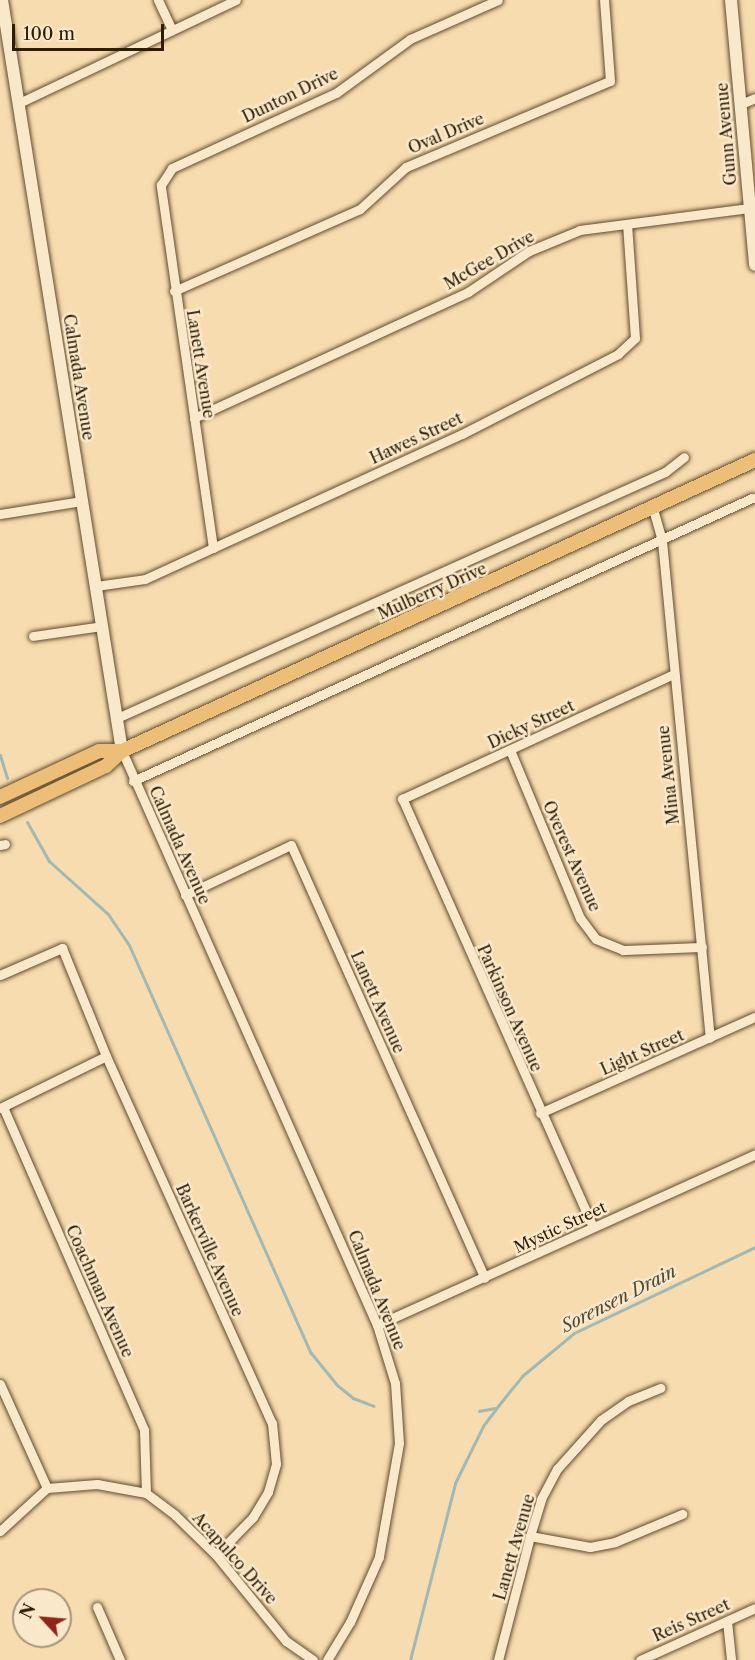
<!DOCTYPE html>
<style>
body{margin:0}
#map{position:relative;width:755px;height:1660px;overflow:hidden;background:#f7dcaf;font-family:"Libre Caslon Text",serif}
div>[style]{position:absolute}
.stream>*{height:3px;margin:-1.5px;padding:0 1.5px;transform-origin:1.5px;border-radius:1.5px;background:#a1b9b4}
.roads{filter:drop-shadow(0 0 2px #604c2e) drop-shadow(0 0 2px #604c2e)}
.street>*{height:9px;margin:-4.5px;padding:0 4.5px;transform-origin:4.5px;border-radius:4.5px;background:#fae8cb}
.secondary>*{height:12px;margin:-6px;padding:0 6px;transform-origin:6px;border-radius:6px;background:#fae8cb}
.primary>*{height:14px;margin:-7px;padding:0 7px;transform-origin:7px;border-radius:7px;background:#ecbe78}
span{translate:-50% -50%;white-space:nowrap;text-align:center;line-height:1.15;-webkit-text-stroke:5px #fae8cb;paint-order:stroke}
.street-label{font-size:16px;color:#2e1c03}
.water-label{font-size:18px;color:#504b38;font-style:italic}
.north{position:absolute;left:12px;top:1588px;width:60px;height:60px;box-sizing:border-box;background:#fae8cb;border:2px solid #a8967b;border-radius:50%;rotate:296deg;font-size:16px;font-weight:700;line-height:24px;text-align:center;color:#2e1c03}
.north::after{content:'';display:block;margin:auto;width:21px;height:27px;background:#8f2418;clip-path:polygon(50% 0,100% 100%,50% 72%,0 100%)}
.scale{position:absolute;left:12px;top:24px;width:152px;height:27px;box-sizing:border-box;border:3px solid #2e1c03;border-top:0;padding-left:8px;font-size:18px;line-height:21px;white-space:nowrap;color:#2e1c03;-webkit-text-stroke:4px #fae8cb;paint-order:stroke}
</style>
<div id="map">
<div class="stream">
<div style="left:0;top:755px;width:24px;rotate:73deg"></div>
<div style="left:27px;top:822px;width:45px;rotate:60.6deg"></div>
<div style="left:49px;top:861px;width:79px;rotate:41.9deg"></div>
<div style="left:108px;top:914px;width:37px;rotate:56deg"></div>
<div style="left:129px;top:945px;width:447px;rotate:66deg"></div>
<div style="left:311px;top:1353px;width:41px;rotate:50.9deg"></div>
<div style="left:337px;top:1385px;width:21px;rotate:39deg"></div>
<div style="left:353px;top:1398px;width:22px;rotate:21deg"></div>
<div style="left:479px;top:1411px;width:16px;rotate:-11deg"></div>
<div style="left:410px;top:1660px;width:183px;rotate:-75.7deg"></div>
<div style="left:455px;top:1483px;width:64px;rotate:-63.8deg"></div>
<div style="left:483px;top:1426px;width:31px;rotate:-53deg"></div>
<div style="left:502px;top:1401px;width:32px;rotate:-51deg"></div>
<div style="left:522px;top:1376px;width:67px;rotate:-39.6deg"></div>
<div style="left:574px;top:1333px;width:200px;rotate:-25.4deg"></div>
</div>
<div class="roads">
<div class="street">
<div style="left:158px;top:0;width:33px;rotate:65deg"></div>
<div style="left:19px;top:103px;width:240px;rotate:-25.4deg"></div>
<div style="left:741px;top:104px;width:15px;rotate:-23deg"></div>
<div style="left:174px;top:291px;width:203px;rotate:-23.8deg"></div>
<div style="left:360px;top:209px;width:62px;rotate:-42.4deg"></div>
<div style="left:406px;top:167px;width:221px;rotate:-22.9deg"></div>
<div style="left:610px;top:81px;width:81px;rotate:-94.2deg"></div>
<div style="left:194px;top:418px;width:302px;rotate:-24.7deg"></div>
<div style="left:468px;top:292px;width:73px;rotate:-33.9deg"></div>
<div style="left:529px;top:251px;width:55px;rotate:-22.4deg"></div>
<div style="left:580px;top:230px;width:170px;rotate:-7.4deg"></div>
<div style="left:653px;top:509px;width:33px;rotate:74deg"></div>
<div style="left:662px;top:541px;width:499px;rotate:84.5deg"></div>
<div style="left:0;top:514px;width:83px;rotate:-9deg"></div>
<div style="left:213px;top:548px;width:367px;rotate:-98.2deg"></div>
<div style="left:161px;top:185px;width:20px;rotate:-57deg"></div>
<div style="left:172px;top:168px;width:180px;rotate:-24.6deg"></div>
<div style="left:336px;top:93px;width:92px;rotate:-36.1deg"></div>
<div style="left:410px;top:39px;width:96px;rotate:-23.9deg"></div>
<div style="left:96px;top:586px;width:49px;rotate:-8.1deg"></div>
<div style="left:145px;top:579px;width:349px;rotate:-24.6deg"></div>
<div style="left:462px;top:434px;width:175px;rotate:-27.1deg"></div>
<div style="left:618px;top:354px;width:23px;rotate:-43deg"></div>
<div style="left:635px;top:338px;width:113px;rotate:-94deg"></div>
<div style="left:33px;top:636px;width:70px;rotate:-8.2deg"></div>
<div style="left:117px;top:718px;width:601px;rotate:-24.18deg"></div>
<div style="left:665px;top:472px;width:24px;rotate:-38deg"></div>
<div style="left:510px;top:750px;width:182px;rotate:67.4deg"></div>
<div style="left:580px;top:918px;width:26px;rotate:53deg"></div>
<div style="left:596px;top:939px;width:29px;rotate:22deg"></div>
<div style="left:623px;top:950px;width:79px;rotate:-2.2deg"></div>
<div style="left:122px;top:751px;width:628px;rotate:66.05deg"></div>
<div style="left:377px;top:1325px;width:61px;rotate:72.8deg"></div>
<div style="left:395px;top:1383px;width:60px;rotate:86.2deg"></div>
<div style="left:399px;top:1443px;width:116px;rotate:100deg"></div>
<div style="left:379px;top:1557px;width:71px;rotate:114deg"></div>
<div style="left:350px;top:1622px;width:44px;rotate:121.2deg"></div>
<div style="left:133px;top:781px;width:681px;rotate:-24.57deg"></div>
<div style="left:0;top:845px;width:5px;rotate:-11deg"></div>
<div style="left:185px;top:895px;width:117px;rotate:-25.3deg"></div>
<div style="left:291px;top:845px;width:474px;rotate:65.9deg"></div>
<div style="left:0;top:975px;width:68px;rotate:-23.5deg"></div>
<div style="left:62px;top:948px;width:117px;rotate:67.8deg"></div>
<div style="left:106px;top:1056px;width:403px;rotate:65.7deg"></div>
<div style="left:272px;top:1423px;width:41px;rotate:84.4deg"></div>
<div style="left:276px;top:1464px;width:29px;rotate:106deg"></div>
<div style="left:268px;top:1492px;width:29px;rotate:121deg"></div>
<div style="left:253px;top:1517px;width:53px;rotate:134.2deg"></div>
<div style="left:3px;top:1107px;width:352px;rotate:66.4deg"></div>
<div style="left:144px;top:1430px;width:63px;rotate:88.2deg"></div>
<div style="left:0;top:1108px;width:118px;rotate:-26.1deg"></div>
<div style="left:540px;top:1113px;width:235px;rotate:-24.1deg"></div>
<div style="left:593px;top:1227px;width:469px;rotate:-114deg"></div>
<div style="left:402px;top:799px;width:297px;rotate:-24.7deg"></div>
<div style="left:377px;top:1325px;width:415px;rotate:-24.3deg"></div>
<div style="left:0;top:1384px;width:114px;rotate:65.7deg"></div>
<div style="left:0;top:1531px;width:64px;rotate:-42.5deg"></div>
<div style="left:47px;top:1488px;width:50px;rotate:-4.6deg"></div>
<div style="left:97px;top:1484px;width:50px;rotate:10.4deg"></div>
<div style="left:146px;top:1493px;width:36px;rotate:37deg"></div>
<div style="left:175px;top:1515px;width:57px;rotate:44.3deg"></div>
<div style="left:216px;top:1555px;width:111px;rotate:50.9deg"></div>
<div style="left:286px;top:1641px;width:33px;rotate:35deg"></div>
<div style="left:530px;top:1536px;width:61px;rotate:10.4deg"></div>
<div style="left:590px;top:1547px;width:25px;rotate:-11deg"></div>
<div style="left:615px;top:1542px;width:73px;rotate:-22.7deg"></div>
<div style="left:97px;top:1607px;width:58px;rotate:66.5deg"></div>
<div style="left:727px;top:1621px;width:39px;rotate:84deg"></div>
<div style="left:498px;top:1660px;width:128px;rotate:-75.5deg"></div>
<div style="left:530px;top:1536px;width:39px;rotate:-73deg"></div>
<div style="left:541px;top:1499px;width:34px;rotate:-62deg"></div>
<div style="left:557px;top:1469px;width:66px;rotate:-48.1deg"></div>
<div style="left:601px;top:1420px;width:33px;rotate:-35deg"></div>
<div style="left:628px;top:1401px;width:35px;rotate:-22deg"></div>
<div style="left:640px;top:1660px;width:126px;rotate:-24.3deg"></div>
</div>
<div class="secondary">
<div style="left:2px;top:0;width:761px;rotate:80.92deg"></div>
<div style="left:731px;top:0;width:266px;rotate:84.8deg"></div>
</div>
<div class="primary">
<div style="left:0;top:797px;width:109px;rotate:-24.9deg"></div>
<div style="left:99px;top:751px;width:23px"></div>
<div style="left:0;top:816px;width:117px;rotate:-25.3deg"></div>
<div style="left:106px;top:766px;width:22px;rotate:-43deg"></div>
<div style="left:122px;top:751px;width:697px;rotate:-24.69deg"></div>
</div>
</div>
<div class="street-label">
<span style="left:290px;top:95px;rotate:-26deg">Dunton Drive</span>
<span style="left:446px;top:133px;rotate:-23deg">Oval Drive</span>
<span style="left:726px;top:134px;rotate:-95deg">Gunn Avenue</span>
<span style="left:489px;top:260px;rotate:-30deg">McGee Drive</span>
<span style="left:201px;top:364px;rotate:81deg">Lanett Avenue</span>
<span style="left:79px;top:377px;rotate:81deg">Calmada Avenue</span>
<span style="left:416px;top:438px;rotate:-25deg">Hawes Street</span>
<span style="left:432px;top:591px;rotate:-24deg">Mulberry Drive</span>
<span style="left:531px;top:724px;rotate:-25deg">Dicky Street</span>
<span style="left:668px;top:775px;rotate:-96deg">Mina Avenue</span>
<span style="left:180px;top:845px;rotate:66deg">Calmada Avenue</span>
<span style="left:572px;top:856px;rotate:66deg">Overest Avenue</span>
<span style="left:378px;top:1002px;rotate:66deg">Lanett Avenue</span>
<span style="left:510px;top:1008px;rotate:66deg">Parkinson Avenue</span>
<span style="left:642px;top:1052px;rotate:-24deg">Light Street</span>
<span style="left:560px;top:1227px;rotate:-25deg">Mystic Street</span>
<span style="left:210px;top:1250px;rotate:66deg">Barkerville Avenue</span>
<span style="left:377px;top:1290px;rotate:68deg">Calmada Avenue</span>
<span style="left:100px;top:1291px;rotate:66deg">Coachman Avenue</span>
<span style="left:514px;top:1547px;rotate:-74deg">Lanett Avenue</span>
<span style="left:235px;top:1558px;rotate:48deg">Acapulco Drive</span>
<span style="left:691px;top:1620px;rotate:-24deg">Reis Street</span>
</div>
<div class="water-label">
<span style="left:619px;top:1299px;rotate:-27deg">Sorensen Drain</span>
</div>
<div class="north">N</div>
<div class="scale">100 m</div>
</div>
